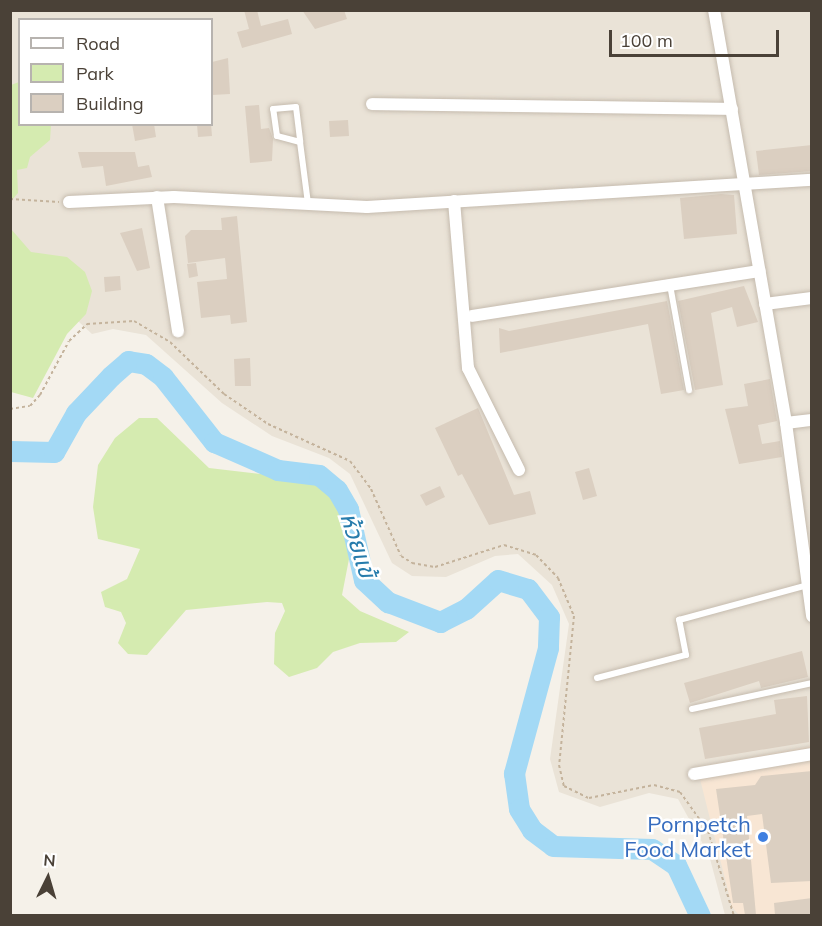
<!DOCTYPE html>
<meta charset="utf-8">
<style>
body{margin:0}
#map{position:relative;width:822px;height:926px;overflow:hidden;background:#f5f1e9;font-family:Mulish,"Noto Sans Thai",sans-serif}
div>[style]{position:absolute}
.residential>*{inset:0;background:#eae3d7}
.commercial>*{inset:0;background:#f8e6d4}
.green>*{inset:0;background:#d5ebb0}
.river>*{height:21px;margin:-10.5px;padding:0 10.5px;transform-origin:10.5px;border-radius:10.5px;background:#a3d9f5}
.building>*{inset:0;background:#dbcfc1}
.path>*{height:2px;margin-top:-1px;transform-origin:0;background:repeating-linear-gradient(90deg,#c4b39c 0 3px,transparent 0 6px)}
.roads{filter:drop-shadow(0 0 2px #c5bbae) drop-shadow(0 0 2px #c5bbae)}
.lane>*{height:6px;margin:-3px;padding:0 3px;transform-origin:3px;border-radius:3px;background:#fff}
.street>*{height:12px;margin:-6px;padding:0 6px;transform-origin:6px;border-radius:6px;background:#fff}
.dots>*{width:16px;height:16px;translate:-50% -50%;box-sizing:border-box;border:3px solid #fff;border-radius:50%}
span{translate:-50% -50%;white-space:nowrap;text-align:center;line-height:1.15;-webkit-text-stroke:5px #fff;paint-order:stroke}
.shop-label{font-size:22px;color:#366cbe}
.right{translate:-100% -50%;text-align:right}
.water-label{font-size:24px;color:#277cac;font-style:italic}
.frame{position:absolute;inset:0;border:12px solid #4a4137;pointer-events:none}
.legend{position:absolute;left:18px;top:18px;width:195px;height:108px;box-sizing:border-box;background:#fff;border:2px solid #b7b3af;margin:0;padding:8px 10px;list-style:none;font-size:18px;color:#4a4137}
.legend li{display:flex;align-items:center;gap:12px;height:30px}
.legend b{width:30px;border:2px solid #b7b3af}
.north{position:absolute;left:18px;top:848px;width:60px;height:60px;-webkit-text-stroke:4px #fff;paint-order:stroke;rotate:5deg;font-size:16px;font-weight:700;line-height:24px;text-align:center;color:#4a4137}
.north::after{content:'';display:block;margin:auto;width:21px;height:27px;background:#4a4137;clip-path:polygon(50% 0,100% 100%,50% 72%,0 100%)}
.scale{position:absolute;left:609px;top:30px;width:170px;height:27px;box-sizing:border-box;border:3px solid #4a4137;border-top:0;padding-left:8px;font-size:18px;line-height:21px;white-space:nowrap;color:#4a4137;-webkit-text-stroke:4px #fff;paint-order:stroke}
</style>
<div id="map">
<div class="residential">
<div style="clip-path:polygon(evenodd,10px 11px,811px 11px,811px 915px,725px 915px,709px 855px,678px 799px,649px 793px,600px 807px,559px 792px,550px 759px,569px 624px,552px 585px,518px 554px,495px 556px,446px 577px,412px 576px,392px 563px,350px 474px,329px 458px,272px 436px,222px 403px,146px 335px,113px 329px,92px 334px,11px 259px,10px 11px,20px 20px,212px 20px,212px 124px,20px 124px,20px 20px)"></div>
</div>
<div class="commercial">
<div style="clip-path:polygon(811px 746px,811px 915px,739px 915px,732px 907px,697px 767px)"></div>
</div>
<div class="green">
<div style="clip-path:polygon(19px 82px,20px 124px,51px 125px,50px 140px,30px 157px,27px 168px,17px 170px,18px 193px,11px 201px,11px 85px)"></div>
<div style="clip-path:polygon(11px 229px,31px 252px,67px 257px,85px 272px,92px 291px,86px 314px,67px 334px,33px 398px,11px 392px)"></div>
<div style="clip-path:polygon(139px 418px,157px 418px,209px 468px,312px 480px,330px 493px,345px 526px,349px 559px,342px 595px,360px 611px,409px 632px,396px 642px,360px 643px,333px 652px,317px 668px,289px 677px,274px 664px,275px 633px,285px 611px,282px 603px,267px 602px,186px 610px,147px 655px,128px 654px,118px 643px,126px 623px,121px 612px,105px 607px,101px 592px,127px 579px,140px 549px,98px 539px,93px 507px,98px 465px,115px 438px)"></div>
</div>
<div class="river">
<div style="left:10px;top:451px;width:44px;rotate:1.3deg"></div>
<div style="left:54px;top:452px;width:45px;rotate:-60.6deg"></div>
<div style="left:76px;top:413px;width:51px;rotate:-46.6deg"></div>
<div style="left:111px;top:376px;width:23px;rotate:-41deg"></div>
<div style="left:128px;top:361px;width:18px;rotate:9deg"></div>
<div style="left:146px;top:364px;width:21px;rotate:37deg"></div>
<div style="left:163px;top:377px;width:83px;rotate:51.9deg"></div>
<div style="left:214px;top:442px;width:70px;rotate:23.6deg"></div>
<div style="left:278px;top:470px;width:41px;rotate:7deg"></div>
<div style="left:319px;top:475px;width:23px;rotate:40deg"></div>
<div style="left:337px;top:490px;width:22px;rotate:60deg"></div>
<div style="left:348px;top:509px;width:73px;rotate:77.3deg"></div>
<div style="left:364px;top:580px;width:33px;rotate:43deg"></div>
<div style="left:388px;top:602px;width:56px;rotate:21deg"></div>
<div style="left:440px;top:622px;width:29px;rotate:-27deg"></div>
<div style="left:466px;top:609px;width:43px;rotate:-42.2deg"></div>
<div style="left:498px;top:580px;width:31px;rotate:17deg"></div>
<div style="left:528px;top:589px;width:35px;rotate:53deg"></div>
<div style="left:549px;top:617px;width:31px;rotate:92deg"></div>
<div style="left:548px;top:648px;width:130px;rotate:105.2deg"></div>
<div style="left:514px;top:773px;width:36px;rotate:82deg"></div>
<div style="left:519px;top:809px;width:25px;rotate:58deg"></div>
<div style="left:532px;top:830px;width:26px;rotate:37deg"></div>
<div style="left:553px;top:846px;width:99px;rotate:1.7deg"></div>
<div style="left:652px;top:849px;width:29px;rotate:34deg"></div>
<div style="left:676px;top:865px;width:56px;rotate:64.8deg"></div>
</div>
<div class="building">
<div style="clip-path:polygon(244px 10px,257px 10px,261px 26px,288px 19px,292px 34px,242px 48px,237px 32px,249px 29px)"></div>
<div style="clip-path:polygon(302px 10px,344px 10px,347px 19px,315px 29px)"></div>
<div style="clip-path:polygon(228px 58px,230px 94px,212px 95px,212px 62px)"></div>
<div style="clip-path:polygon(259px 105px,261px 129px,269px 128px,273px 139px,272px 161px,250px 163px,245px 106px)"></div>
<div style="clip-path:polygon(348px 120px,349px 136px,330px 137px,329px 121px)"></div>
<div style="clip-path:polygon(132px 124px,154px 124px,156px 137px,135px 141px)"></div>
<div style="clip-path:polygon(197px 124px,211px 124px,212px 136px,198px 137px)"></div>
<div style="clip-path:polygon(812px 145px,812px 171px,759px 175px,756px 151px)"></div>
<div style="clip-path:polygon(78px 152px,135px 152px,138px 167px,149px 165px,152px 177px,106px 186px,103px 166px,82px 168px)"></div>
<div style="clip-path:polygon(721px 194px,734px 195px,737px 234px,684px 239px,680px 198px)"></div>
<div style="clip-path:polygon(237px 216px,247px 322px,231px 324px,230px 315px,201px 318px,197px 282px,227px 279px,225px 258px,188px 263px,185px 236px,191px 230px,222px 230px,221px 218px)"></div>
<div style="clip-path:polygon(142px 228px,150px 268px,137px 271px,120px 233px)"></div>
<div style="clip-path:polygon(196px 263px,198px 276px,189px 278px,187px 264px)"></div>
<div style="clip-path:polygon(120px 276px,121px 290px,105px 292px,104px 277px)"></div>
<div style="clip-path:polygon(744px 286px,758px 322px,737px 327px,732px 307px,711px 313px,723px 385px,695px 390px,678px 301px)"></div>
<div style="clip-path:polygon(667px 301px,684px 390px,661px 394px,648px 324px,500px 353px,499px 328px,509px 331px)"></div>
<div style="clip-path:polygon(250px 358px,251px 386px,235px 386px,234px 359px)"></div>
<div style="clip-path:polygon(770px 379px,777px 421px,758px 425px,762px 444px,780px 441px,782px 457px,739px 464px,725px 409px,748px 406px,744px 384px)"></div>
<div style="clip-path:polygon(478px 408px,514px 495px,530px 491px,536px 514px,489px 525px,462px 474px,458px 476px,435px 428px)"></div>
<div style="clip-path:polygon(589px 468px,597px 496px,583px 500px,575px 472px)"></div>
<div style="clip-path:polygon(440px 486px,445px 497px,426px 506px,420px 495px)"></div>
<div style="clip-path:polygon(802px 651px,808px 677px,761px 688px,759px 681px,690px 703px,684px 683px)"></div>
<div style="clip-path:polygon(807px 696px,809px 742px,705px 759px,699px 728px,776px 714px,774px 700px)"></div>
<div style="clip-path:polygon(812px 771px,812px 881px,771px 883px,762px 814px,747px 816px,756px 915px,745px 915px,743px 903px,733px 903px,716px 789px,755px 785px,761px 776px)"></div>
<div style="clip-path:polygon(812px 898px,812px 915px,775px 915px,774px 903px)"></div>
</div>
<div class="path">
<div style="left:10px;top:199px;width:49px;rotate:3.5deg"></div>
<div style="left:10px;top:409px;width:20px;rotate:-9deg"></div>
<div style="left:30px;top:406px;width:15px;rotate:-48deg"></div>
<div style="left:40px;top:395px;width:61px;rotate:-61.8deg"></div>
<div style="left:69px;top:341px;width:25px;rotate:-43deg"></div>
<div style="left:87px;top:324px;width:47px;rotate:-3.7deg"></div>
<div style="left:134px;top:321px;width:42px;rotate:30.3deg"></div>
<div style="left:170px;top:342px;width:75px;rotate:43.9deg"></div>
<div style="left:224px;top:394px;width:53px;rotate:34.3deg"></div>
<div style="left:268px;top:424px;width:90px;rotate:24.3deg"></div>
<div style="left:350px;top:461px;width:35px;rotate:53deg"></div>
<div style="left:371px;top:489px;width:73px;rotate:65.9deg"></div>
<div style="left:401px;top:556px;width:13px;rotate:32deg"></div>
<div style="left:412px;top:563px;width:23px;rotate:10deg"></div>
<div style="left:435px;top:567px;width:72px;rotate:-17.7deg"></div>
<div style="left:504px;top:545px;width:34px;rotate:17deg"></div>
<div style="left:536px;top:555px;width:32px;rotate:46deg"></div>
<div style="left:558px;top:578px;width:41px;rotate:67.2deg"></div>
<div style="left:574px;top:616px;width:150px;rotate:95.7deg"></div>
<div style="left:559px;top:765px;width:22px;rotate:77deg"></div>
<div style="left:564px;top:786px;width:28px;rotate:26deg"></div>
<div style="left:589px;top:798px;width:66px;rotate:-11.3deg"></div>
<div style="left:654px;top:785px;width:27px;rotate:15deg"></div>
<div style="left:680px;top:792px;width:48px;rotate:54.3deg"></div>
<div style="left:708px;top:831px;width:89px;rotate:73deg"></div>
</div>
<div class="roads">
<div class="lane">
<div style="left:300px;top:142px;width:24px;rotate:-165deg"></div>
<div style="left:277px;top:136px;width:27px;rotate:-98deg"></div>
<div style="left:273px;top:109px;width:23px;rotate:-5deg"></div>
<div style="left:296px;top:107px;width:35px;rotate:83deg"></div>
<div style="left:300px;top:142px;width:63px;rotate:82.6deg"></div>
<div style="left:670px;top:285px;width:107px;rotate:79.7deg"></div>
<div style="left:597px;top:678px;width:92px;rotate:-14.5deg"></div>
<div style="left:686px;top:655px;width:36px;rotate:-101deg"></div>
<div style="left:679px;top:620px;width:134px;rotate:-15.2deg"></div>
<div style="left:692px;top:709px;width:123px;rotate:-12.2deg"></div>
</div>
<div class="street">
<div style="left:714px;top:10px;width:419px;rotate:80.1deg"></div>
<div style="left:786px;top:423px;width:195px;rotate:82.3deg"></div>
<div style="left:372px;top:104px;width:360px;rotate:0.8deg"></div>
<div style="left:157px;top:197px;width:136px;rotate:81.1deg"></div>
<div style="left:454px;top:201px;width:168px;rotate:85.2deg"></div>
<div style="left:468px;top:368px;width:114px;rotate:63.4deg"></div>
<div style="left:69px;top:202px;width:105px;rotate:-2.7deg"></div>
<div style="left:174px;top:197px;width:193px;rotate:3deg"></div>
<div style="left:367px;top:207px;width:446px;rotate:-3.5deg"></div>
<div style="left:765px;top:304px;width:47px;rotate:-7.3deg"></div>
<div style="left:472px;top:316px;width:291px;rotate:-8.9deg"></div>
<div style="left:786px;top:423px;width:26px;rotate:-7deg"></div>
<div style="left:694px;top:774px;width:120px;rotate:-9.6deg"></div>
</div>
</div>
<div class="dots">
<div style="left:763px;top:837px;background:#3f7fe0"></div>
</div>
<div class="shop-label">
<span class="right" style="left:751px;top:837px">Pornpetch<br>Food Market</span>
</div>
<div class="water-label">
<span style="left:358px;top:545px;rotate:72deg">ห้วยแข้</span>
</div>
<div class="frame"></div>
<ul class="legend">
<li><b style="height:8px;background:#fff"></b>Road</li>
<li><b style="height:16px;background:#d5ebb0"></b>Park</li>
<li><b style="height:16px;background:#dbcfc1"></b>Building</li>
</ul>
<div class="north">N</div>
<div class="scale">100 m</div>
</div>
